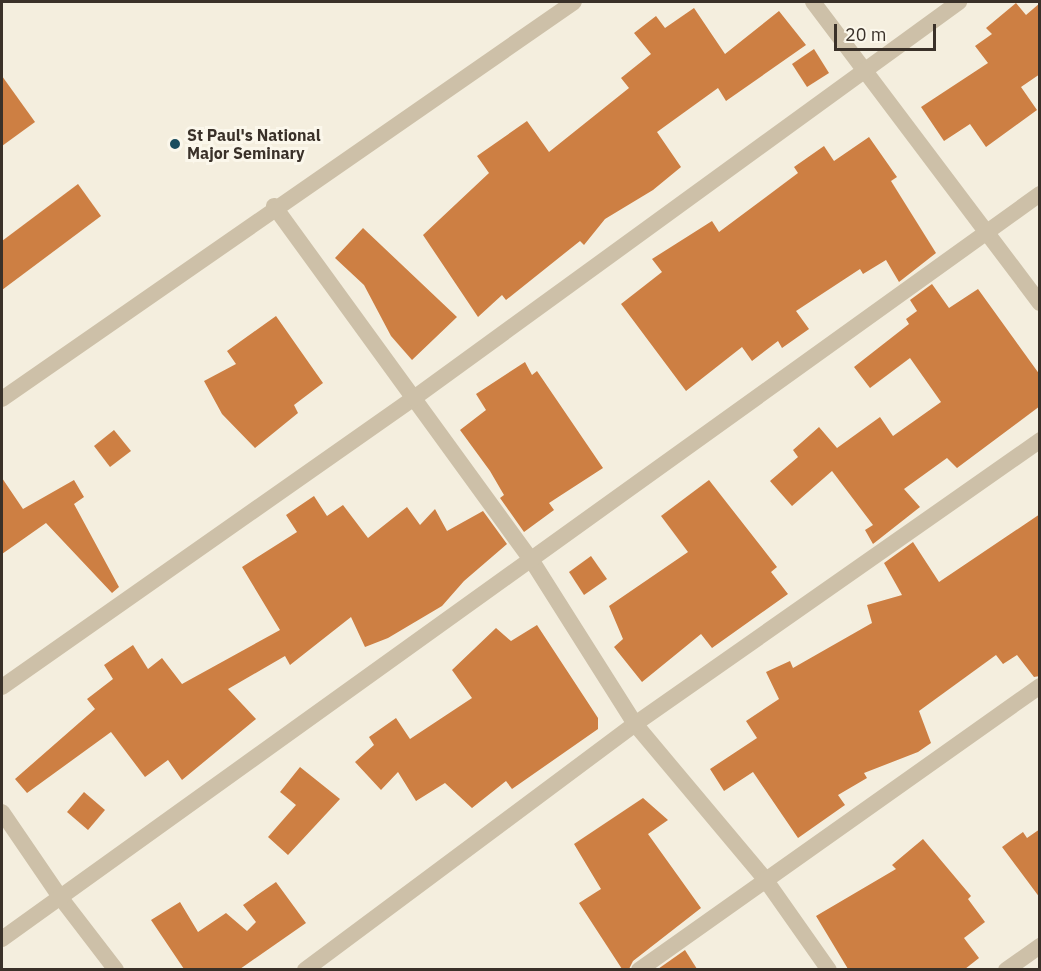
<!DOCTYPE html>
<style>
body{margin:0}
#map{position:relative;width:1041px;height:971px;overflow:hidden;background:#f4eede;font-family:"IBM Plex Sans",sans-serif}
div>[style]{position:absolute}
.building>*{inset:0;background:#cd7f43}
.minor>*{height:16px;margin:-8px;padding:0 8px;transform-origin:8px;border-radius:8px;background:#cdc0a8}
.dots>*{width:16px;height:16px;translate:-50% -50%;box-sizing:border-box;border:3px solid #fbf7eb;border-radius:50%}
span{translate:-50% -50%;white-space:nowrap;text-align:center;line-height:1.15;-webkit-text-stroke:6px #fbf7eb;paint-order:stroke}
.poi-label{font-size:16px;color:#3a3129;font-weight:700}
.left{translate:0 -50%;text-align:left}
.frame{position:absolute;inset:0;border:3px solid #3a3129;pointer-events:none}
.scale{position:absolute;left:834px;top:24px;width:102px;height:27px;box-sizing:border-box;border:3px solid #3a3129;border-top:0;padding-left:8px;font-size:18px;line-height:21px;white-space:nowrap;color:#3a3129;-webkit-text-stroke:4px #fbf7eb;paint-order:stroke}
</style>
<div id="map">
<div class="building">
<div style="clip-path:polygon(1016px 3px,1026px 15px,1040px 3px,1040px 74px,1021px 87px,1037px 110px,986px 147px,970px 124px,944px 141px,921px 107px,988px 63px,975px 46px,992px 34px,986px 28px)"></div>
<div style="clip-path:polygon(694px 8px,725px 54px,779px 11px,806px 45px,726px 101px,718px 88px,657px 132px,681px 167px,653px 190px,605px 219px,584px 245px,580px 241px,506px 300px,502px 295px,478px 317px,423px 235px,489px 173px,477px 156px,527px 121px,549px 152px,629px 88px,621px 78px,651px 54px,634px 33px,656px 16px,665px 28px)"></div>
<div style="clip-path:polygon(814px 49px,829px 73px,807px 87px,792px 64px)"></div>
<div style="clip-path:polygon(2px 76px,35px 122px,2px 146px)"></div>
<div style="clip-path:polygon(869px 137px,897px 177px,891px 181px,936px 253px,899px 282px,886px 260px,863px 274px,860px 269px,796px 311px,809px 329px,782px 348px,778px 341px,752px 361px,742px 347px,686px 391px,621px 304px,662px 272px,652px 259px,712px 221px,719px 232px,798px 173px,794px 167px,824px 146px,834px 161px)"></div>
<div style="clip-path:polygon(78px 184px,101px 216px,2px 290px,2px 241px)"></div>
<div style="clip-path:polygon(363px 228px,457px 317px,412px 360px,391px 336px,364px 285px,335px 258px)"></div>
<div style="clip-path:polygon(932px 284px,949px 308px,978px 289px,1040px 375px,1040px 406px,957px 468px,947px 458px,904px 489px,920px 507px,873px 544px,865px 530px,873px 525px,832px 471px,792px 506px,770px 481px,798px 457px,793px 450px,819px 427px,837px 448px,880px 417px,893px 436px,941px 402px,910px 358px,870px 388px,854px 367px,909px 324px,906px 319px,917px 311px,910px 300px)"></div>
<div style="clip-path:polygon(276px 316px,323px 383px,294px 405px,298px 413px,255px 448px,222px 414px,204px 381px,236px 364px,227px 351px)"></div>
<div style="clip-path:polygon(525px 362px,532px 375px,537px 371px,603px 468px,549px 503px,554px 510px,524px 532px,500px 498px,504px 495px,490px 471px,460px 430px,486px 410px,476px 394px)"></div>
<div style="clip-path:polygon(114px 430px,131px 451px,110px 467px,94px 446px)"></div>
<div style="clip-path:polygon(2px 478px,23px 509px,74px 480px,84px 497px,74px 504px,119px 587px,112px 593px,46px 523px,2px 554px)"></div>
<div style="clip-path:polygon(709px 480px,777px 567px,771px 572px,788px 594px,712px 648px,701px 634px,642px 682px,614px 647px,623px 639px,609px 606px,688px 552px,661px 516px)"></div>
<div style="clip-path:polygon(314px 496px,327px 516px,343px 505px,368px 538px,407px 507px,420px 525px,435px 509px,447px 531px,483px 511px,507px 544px,464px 581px,442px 606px,388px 638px,365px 647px,351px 617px,290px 665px,285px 656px,228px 689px,256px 719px,182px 780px,168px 760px,145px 777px,111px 732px,27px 793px,15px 779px,95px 709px,87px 699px,113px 679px,104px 665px,133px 645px,148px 669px,162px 658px,182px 684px,280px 630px,242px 567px,297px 532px,286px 515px)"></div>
<div style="clip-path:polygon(1040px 514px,1040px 676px,1034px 677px,1017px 655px,1003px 664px,996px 655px,919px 711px,931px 743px,918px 752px,864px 773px,867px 778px,838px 795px,845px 805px,798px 838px,753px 772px,724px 791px,710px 769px,757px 738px,746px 721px,779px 699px,766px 672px,790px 661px,793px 668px,872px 623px,867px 605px,902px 595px,884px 563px,913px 542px,939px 582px)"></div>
<div style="clip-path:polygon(591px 556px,607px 579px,584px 595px,569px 572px)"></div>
<div style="clip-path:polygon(537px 625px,598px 718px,598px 729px,512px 789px,506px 781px,472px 808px,445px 783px,416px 801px,398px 772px,381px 790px,355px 762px,374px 745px,369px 737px,396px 718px,410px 739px,472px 698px,452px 670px,496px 628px,511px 641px)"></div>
<div style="clip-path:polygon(300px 767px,340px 799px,288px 855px,268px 837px,296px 805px,280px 792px)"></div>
<div style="clip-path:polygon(84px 792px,105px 810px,88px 830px,67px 812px)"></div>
<div style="clip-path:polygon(643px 798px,668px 820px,648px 834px,701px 908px,633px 961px,629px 969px,622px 969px,579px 903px,601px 889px,574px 844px)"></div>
<div style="clip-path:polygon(1040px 829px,1040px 898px,1002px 847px,1023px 832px,1027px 838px)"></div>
<div style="clip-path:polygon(923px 839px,971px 896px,968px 899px,985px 922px,964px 938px,979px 958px,965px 969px,848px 969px,816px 916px,896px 869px,892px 865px)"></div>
<div style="clip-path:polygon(276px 882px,306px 923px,240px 969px,184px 969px,151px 920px,180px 902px,198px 932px,226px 913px,247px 931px,256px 922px,243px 905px)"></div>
<div style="clip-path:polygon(685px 950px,697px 969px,658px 969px)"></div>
</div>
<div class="minor">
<div style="left:813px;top:2px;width:377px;rotate:53deg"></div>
<div style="left:274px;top:206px;width:439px;rotate:54deg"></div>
<div style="left:532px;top:561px;width:193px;rotate:57.7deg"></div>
<div style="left:635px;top:724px;width:202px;rotate:50deg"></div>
<div style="left:765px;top:879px;width:111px;rotate:54.9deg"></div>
<div style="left:2px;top:399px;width:696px;rotate:-34.76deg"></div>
<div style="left:2px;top:687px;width:503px;rotate:-35.05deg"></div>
<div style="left:414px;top:398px;width:674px;rotate:-36deg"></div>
<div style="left:2px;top:812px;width:103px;rotate:55.7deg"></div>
<div style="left:60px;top:897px;width:92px;rotate:52.5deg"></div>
<div style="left:2px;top:939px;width:1278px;rotate:-35.67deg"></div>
<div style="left:305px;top:970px;width:412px;rotate:-36.7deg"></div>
<div style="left:635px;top:724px;width:495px;rotate:-35deg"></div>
<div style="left:639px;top:970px;width:491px;rotate:-35.3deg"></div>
<div style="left:1006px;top:970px;width:42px;rotate:-35.2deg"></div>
</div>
<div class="dots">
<div style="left:175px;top:144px;background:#1b4d5e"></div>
</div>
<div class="poi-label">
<span class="left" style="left:187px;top:144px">St Paul's National<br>Major Seminary</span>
</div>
<div class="frame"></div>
<div class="scale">20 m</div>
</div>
